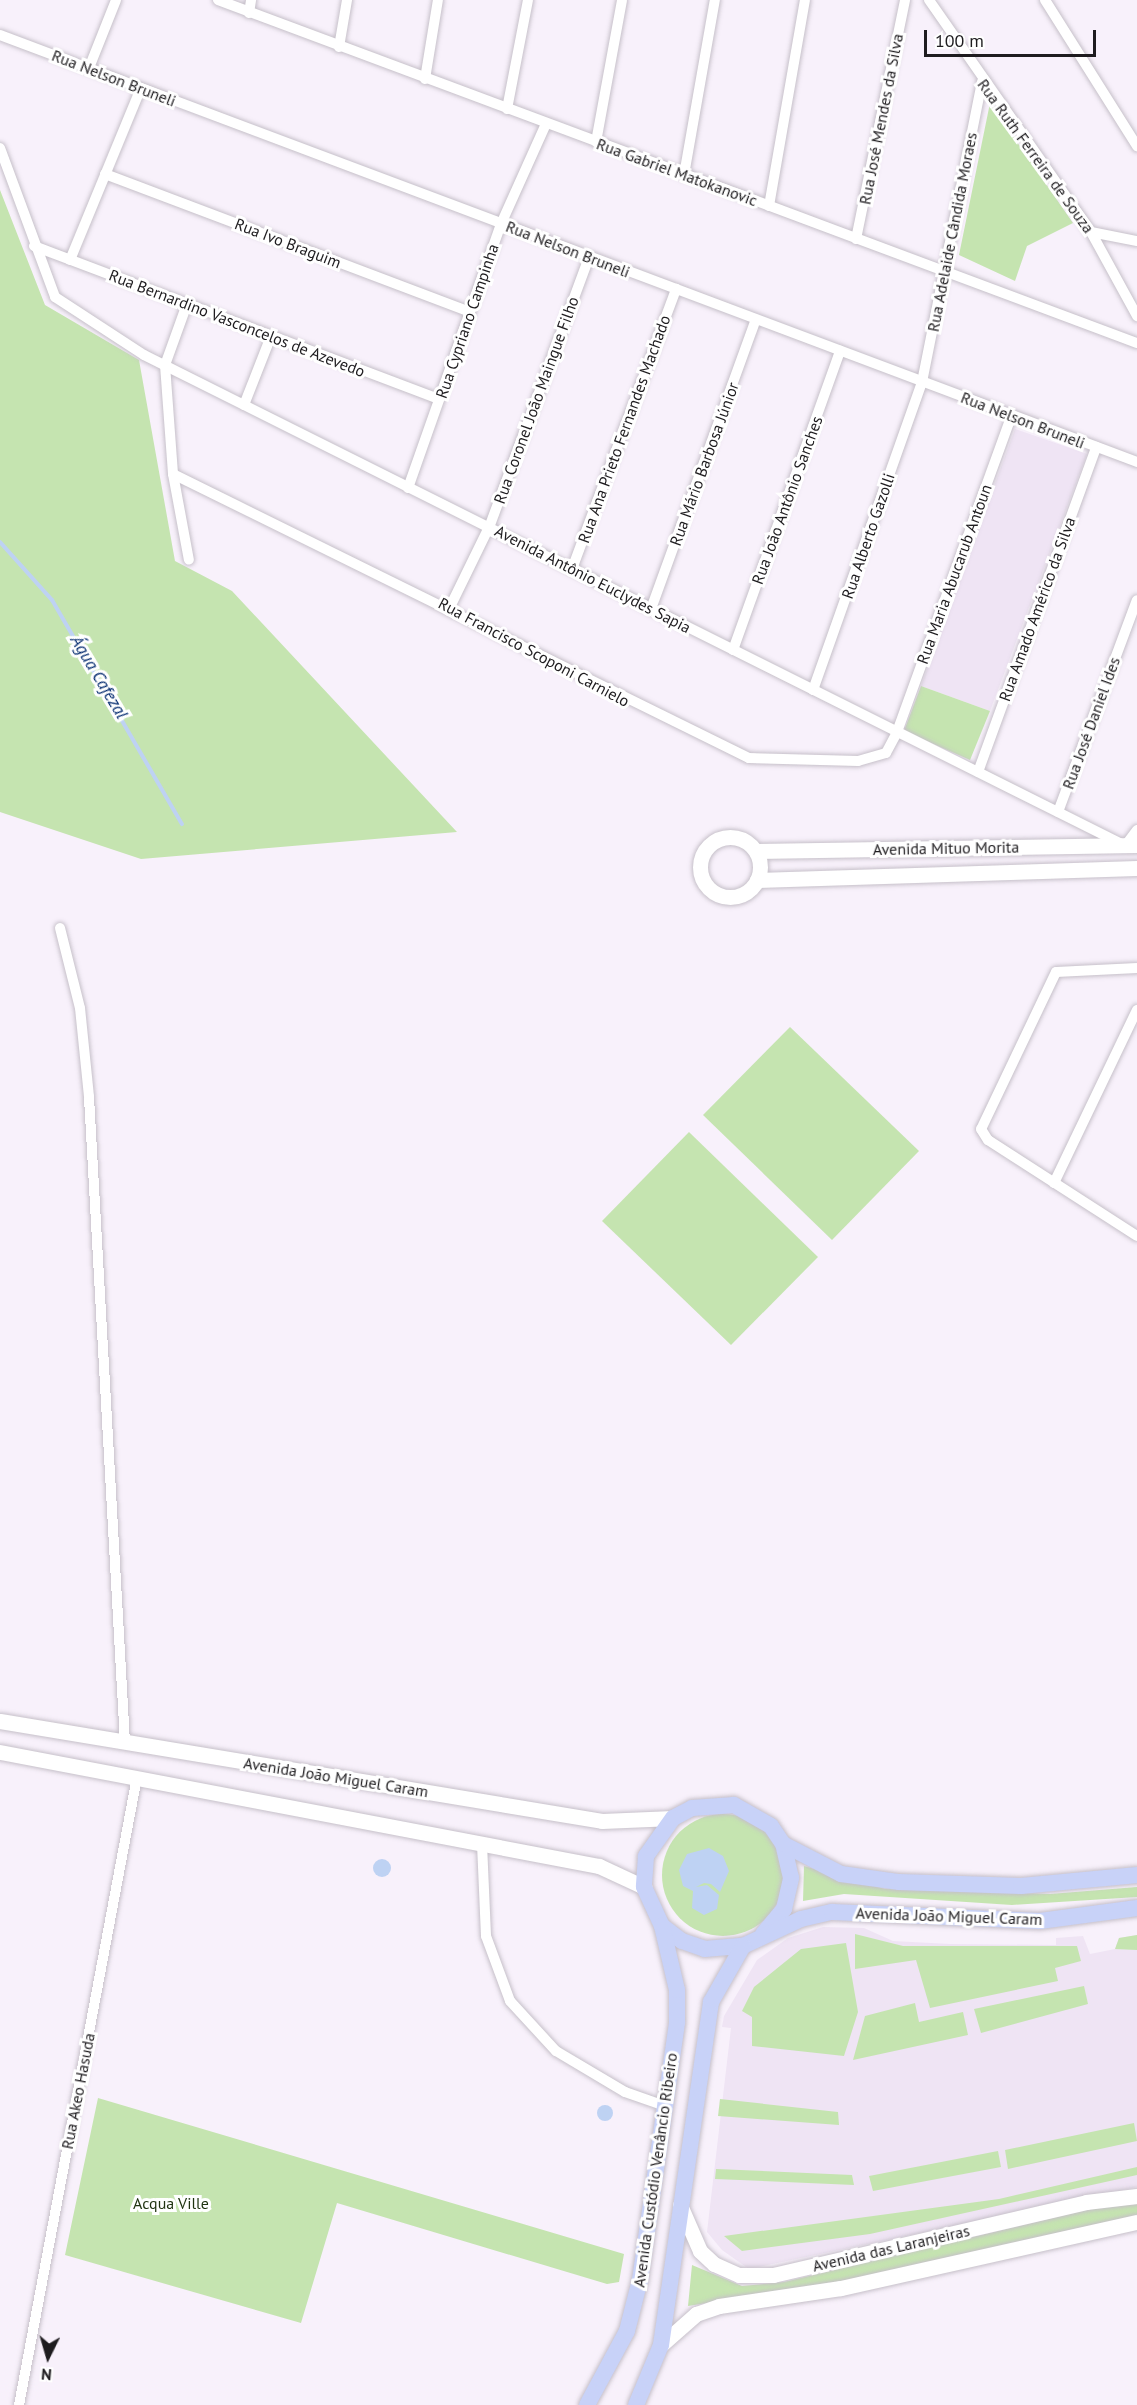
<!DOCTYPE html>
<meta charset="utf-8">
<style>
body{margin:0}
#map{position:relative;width:1137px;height:2405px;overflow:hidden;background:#f8f1fb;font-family:"PT Sans",sans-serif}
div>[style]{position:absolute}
.built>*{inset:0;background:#efe4f4}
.green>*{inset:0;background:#c5e4b0}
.round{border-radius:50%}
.water>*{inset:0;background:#bed2f3}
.stream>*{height:4px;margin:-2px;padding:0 2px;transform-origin:2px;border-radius:2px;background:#bed2f3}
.roads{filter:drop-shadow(0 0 2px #c6c0c9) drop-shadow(0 0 2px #c6c0c9)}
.street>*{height:10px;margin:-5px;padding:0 5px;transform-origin:5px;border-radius:5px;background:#fff}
.secondary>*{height:15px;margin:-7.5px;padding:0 7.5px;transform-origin:7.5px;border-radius:7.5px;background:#fff}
.secondary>.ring{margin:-7.5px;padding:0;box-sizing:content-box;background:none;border:15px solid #fff;border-radius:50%}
.primary>*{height:16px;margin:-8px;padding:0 8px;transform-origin:8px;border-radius:8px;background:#c8d2f8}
span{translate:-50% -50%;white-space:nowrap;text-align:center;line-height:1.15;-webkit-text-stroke:6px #fff;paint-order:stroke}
.street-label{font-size:16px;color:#1e1c1f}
.park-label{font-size:16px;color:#1f3310}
.water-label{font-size:18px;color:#072e71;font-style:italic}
.north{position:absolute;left:18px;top:2327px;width:60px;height:60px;-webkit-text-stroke:4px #fff;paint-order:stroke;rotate:185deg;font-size:16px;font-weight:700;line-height:24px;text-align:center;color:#1e1c1f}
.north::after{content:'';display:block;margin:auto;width:21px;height:27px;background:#1e1c1f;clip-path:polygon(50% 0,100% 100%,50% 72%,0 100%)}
.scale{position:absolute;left:924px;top:30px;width:172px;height:27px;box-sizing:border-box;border:3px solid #1e1c1f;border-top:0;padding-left:8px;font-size:18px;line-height:21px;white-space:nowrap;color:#1e1c1f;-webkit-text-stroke:4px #fff;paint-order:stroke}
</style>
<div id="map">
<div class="built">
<div style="clip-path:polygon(1015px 429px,1087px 454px,990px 711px,921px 686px)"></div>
<div style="clip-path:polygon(823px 1927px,864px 1928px,893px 1941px,950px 1944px,1056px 1945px,1056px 1938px,1083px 1936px,1090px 1954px,1115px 1949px,1119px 1938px,1137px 1935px,1137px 2187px,749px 2269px,722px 2250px,707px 2232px,731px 2028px,722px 2027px,724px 2016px,757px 1960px,788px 1938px)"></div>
</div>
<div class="green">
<div style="clip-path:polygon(990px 103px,1073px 223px,1027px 246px,1015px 281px,959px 255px)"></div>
<div style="clip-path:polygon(0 190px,45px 305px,139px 360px,175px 561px,232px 591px,457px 832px,141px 859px,0 812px)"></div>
<div style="clip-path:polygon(921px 686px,990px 711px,970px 760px,904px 731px)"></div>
<div style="clip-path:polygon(790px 1027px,919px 1151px,832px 1240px,703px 1115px)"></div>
<div style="clip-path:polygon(689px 1132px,818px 1257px,731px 1345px,602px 1221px)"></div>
<div class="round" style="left:662px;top:1814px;width:122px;height:122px"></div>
<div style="clip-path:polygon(804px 1866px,885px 1889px,1050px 1894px,1137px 1887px,1137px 1897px,1012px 1905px,844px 1894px,803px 1901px)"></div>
<div style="clip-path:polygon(855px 1934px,903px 1946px,1077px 1946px,1081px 1961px,1055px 1968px,1058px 1981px,930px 2008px,916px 1960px,855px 1969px)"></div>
<div style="clip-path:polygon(1137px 1935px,1137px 1950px,1115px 1949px,1119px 1938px)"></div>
<div style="clip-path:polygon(846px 1943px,858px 2012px,844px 2056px,752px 2046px,752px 2017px,742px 2011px,754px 1987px,801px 1949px)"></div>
<div style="clip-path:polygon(1084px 1986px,1088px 2004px,981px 2033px,974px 2009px)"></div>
<div style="clip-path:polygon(915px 2003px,919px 2022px,963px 2012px,968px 2035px,853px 2060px,865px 2016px)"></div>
<div style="clip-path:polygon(98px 2098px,624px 2254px,619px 2282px,607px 2284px,337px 2203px,301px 2323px,65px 2255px)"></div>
<div style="clip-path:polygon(720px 2099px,838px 2112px,839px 2125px,718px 2116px)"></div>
<div style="clip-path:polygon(1134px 2123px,1137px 2141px,1008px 2169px,1005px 2150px)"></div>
<div style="clip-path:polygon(998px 2151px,1001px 2167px,873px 2191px,869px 2176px)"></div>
<div style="clip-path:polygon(1137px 2167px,1137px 2175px,870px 2234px,742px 2251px,724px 2236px,999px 2199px)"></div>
<div style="clip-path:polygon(716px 2169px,852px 2175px,854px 2185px,715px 2179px)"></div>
<div style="clip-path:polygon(1137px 2203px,1137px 2216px,885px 2275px,688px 2306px,692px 2265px,742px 2286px,784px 2282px,1090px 2209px)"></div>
</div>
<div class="water">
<div style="clip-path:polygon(709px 1848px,723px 1856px,729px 1871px,720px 1892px,711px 1884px,704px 1883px,696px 1887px,707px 1885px,719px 1895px,717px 1909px,704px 1915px,692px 1908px,693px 1891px,683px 1886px,679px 1870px,687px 1854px)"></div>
<div class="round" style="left:373px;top:1859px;width:18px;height:18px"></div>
<div class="round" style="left:597px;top:2105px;width:16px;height:16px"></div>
</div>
<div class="stream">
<div style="left:0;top:542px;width:78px;rotate:48.1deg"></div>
<div style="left:52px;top:600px;width:259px;rotate:59.9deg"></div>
</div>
<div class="roads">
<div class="street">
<div style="left:218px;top:0;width:981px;rotate:20.47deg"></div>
<div style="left:929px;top:0;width:283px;rotate:55.1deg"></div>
<div style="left:1091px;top:232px;width:96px;rotate:61.3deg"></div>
<div style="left:1045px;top:0;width:173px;rotate:57.8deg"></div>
<div style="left:249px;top:13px;width:13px;rotate:-81deg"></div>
<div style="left:0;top:35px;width:1215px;rotate:20.58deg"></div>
<div style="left:339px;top:47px;width:48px;rotate:-80.3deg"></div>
<div style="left:89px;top:68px;width:73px;rotate:-68.3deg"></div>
<div style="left:425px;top:79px;width:80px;rotate:-80.7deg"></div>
<div style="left:507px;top:109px;width:111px;rotate:-79.1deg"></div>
<div style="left:596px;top:142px;width:144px;rotate:-79.6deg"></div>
<div style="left:0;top:148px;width:159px;rotate:69.7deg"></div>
<div style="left:55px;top:297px;width:106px;rotate:33.1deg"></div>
<div style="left:144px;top:355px;width:1093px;rotate:26.57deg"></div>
<div style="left:105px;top:174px;width:390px;rotate:20.7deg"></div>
<div style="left:684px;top:175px;width:178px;rotate:-80deg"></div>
<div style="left:769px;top:206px;width:209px;rotate:-80.1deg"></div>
<div style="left:1091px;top:232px;width:47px;rotate:11.1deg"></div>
<div style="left:856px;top:239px;width:244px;rotate:-78.4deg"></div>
<div style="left:34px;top:246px;width:433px;rotate:20.7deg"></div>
<div style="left:70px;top:260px;width:186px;rotate:-67.6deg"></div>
<div style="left:187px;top:304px;width:65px;rotate:109.8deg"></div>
<div style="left:165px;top:365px;width:109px;rotate:85.8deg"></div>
<div style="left:173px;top:474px;width:87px;rotate:79.5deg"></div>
<div style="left:244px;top:405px;width:74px;rotate:-68.6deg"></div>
<div style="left:173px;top:474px;width:642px;rotate:26.25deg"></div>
<div style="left:749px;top:758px;width:109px;rotate:1.6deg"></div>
<div style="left:858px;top:761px;width:29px;rotate:-16deg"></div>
<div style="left:886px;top:753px;width:24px;rotate:-62deg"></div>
<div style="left:897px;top:732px;width:337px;rotate:-70.1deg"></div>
<div style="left:408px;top:488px;width:280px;rotate:-70.6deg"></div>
<div style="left:501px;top:224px;width:110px;rotate:-65.8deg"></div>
<div style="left:572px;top:569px;width:299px;rotate:-69.6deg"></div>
<div style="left:450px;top:607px;width:91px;rotate:-64deg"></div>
<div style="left:490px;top:525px;width:286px;rotate:-69.7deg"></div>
<div style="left:651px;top:609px;width:308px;rotate:-70.1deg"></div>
<div style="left:733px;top:650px;width:318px;rotate:-70.3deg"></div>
<div style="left:813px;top:690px;width:327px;rotate:-70.5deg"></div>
<div style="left:922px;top:382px;width:306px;rotate:-78.7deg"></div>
<div style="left:978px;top:772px;width:346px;rotate:-70deg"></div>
<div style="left:1058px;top:812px;width:226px;rotate:-69.6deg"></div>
<div style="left:1125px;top:846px;width:20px;rotate:-53deg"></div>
<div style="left:60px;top:928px;width:82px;rotate:76deg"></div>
<div style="left:80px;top:1008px;width:89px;rotate:84.2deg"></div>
<div style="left:89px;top:1097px;width:646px;rotate:86.81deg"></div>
<div style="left:1137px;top:968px;width:81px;rotate:177.2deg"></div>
<div style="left:1056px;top:972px;width:174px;rotate:115.5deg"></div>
<div style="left:981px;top:1129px;width:13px;rotate:58deg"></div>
<div style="left:988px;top:1140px;width:177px;rotate:32.8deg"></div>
<div style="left:1054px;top:1183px;width:192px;rotate:-64.4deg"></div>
<div style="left:482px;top:1844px;width:92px;rotate:87.5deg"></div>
<div style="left:486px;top:1936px;width:69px;rotate:69.7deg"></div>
<div style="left:510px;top:2001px;width:68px;rotate:47.4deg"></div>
<div style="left:556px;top:2051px;width:80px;rotate:30.7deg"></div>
<div style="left:625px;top:2092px;width:42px;rotate:19.3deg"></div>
<div style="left:19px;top:2405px;width:639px;rotate:-79.36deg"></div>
</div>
<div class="secondary">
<div class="ring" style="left:700px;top:837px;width:45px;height:45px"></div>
<div style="left:756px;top:851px;width:381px;rotate:-0.9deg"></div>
<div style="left:757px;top:880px;width:380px;rotate:-1.8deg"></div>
<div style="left:0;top:1721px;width:610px;rotate:9.43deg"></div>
<div style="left:602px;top:1821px;width:71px;rotate:-2.4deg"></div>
<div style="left:0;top:1752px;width:610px;rotate:10.78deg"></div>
<div style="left:599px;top:1866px;width:50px;rotate:25deg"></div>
<div style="left:680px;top:2205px;width:50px;rotate:66.5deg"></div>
<div style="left:700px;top:2251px;width:19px;rotate:43deg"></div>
<div style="left:714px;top:2264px;width:27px;rotate:24deg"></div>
<div style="left:739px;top:2275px;width:34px"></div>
<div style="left:773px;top:2275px;width:321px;rotate:-13.1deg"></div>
<div style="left:1086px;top:2202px;width:51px;rotate:-6.7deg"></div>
<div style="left:661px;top:2345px;width:47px;rotate:-41.5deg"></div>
<div style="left:696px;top:2314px;width:24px;rotate:-19deg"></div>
<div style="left:719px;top:2306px;width:123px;rotate:-8.4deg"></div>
<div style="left:841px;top:2288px;width:303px;rotate:-12.6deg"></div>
</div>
<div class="primary">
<div style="left:783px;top:1844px;width:65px;rotate:27.3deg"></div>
<div style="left:841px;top:1874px;width:59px;rotate:7.9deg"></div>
<div style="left:899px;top:1882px;width:122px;rotate:1.9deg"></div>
<div style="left:1021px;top:1886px;width:117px;rotate:-5.4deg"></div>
<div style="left:763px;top:1934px;width:33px;rotate:-50deg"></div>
<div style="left:784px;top:1909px;width:32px;rotate:-77deg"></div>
<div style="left:791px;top:1878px;width:35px;rotate:-103deg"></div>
<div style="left:783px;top:1844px;width:22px;rotate:-124deg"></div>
<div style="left:771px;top:1826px;width:43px;rotate:-150.4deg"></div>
<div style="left:734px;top:1805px;width:42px;rotate:175.9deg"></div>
<div style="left:692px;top:1808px;width:21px;rotate:152deg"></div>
<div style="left:673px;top:1818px;width:47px;rotate:125.4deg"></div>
<div style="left:646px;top:1856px;width:31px;rotate:94deg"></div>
<div style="left:644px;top:1887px;width:43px;rotate:65.2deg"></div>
<div style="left:662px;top:1926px;width:25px;rotate:37deg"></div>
<div style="left:682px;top:1941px;width:24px;rotate:19deg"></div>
<div style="left:705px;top:1949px;width:38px;rotate:-5deg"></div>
<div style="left:743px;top:1946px;width:64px;rotate:-25deg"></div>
<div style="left:801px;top:1919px;width:32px;rotate:-13deg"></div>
<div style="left:832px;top:1912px;width:208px;rotate:2.5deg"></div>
<div style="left:1040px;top:1921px;width:98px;rotate:-7.6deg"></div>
<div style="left:587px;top:2405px;width:84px;rotate:-61.6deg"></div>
<div style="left:627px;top:2331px;width:53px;rotate:-75.7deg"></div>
<div style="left:640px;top:2280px;width:261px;rotate:-81.8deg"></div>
<div style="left:677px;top:2022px;width:32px;rotate:-90deg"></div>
<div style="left:677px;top:1990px;width:66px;rotate:-103.2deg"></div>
<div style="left:636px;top:2405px;width:65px;rotate:-67.4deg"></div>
<div style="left:661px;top:2345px;width:347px;rotate:-81.7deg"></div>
<div style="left:711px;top:2002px;width:64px;rotate:-60.3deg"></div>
</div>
</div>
<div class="street-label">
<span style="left:114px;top:78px;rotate:21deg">Rua Nelson Bruneli</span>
<span style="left:881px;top:119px;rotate:-79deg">Rua José Mendes da Silva</span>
<span style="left:1036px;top:156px;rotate:54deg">Rua Ruth Ferreira de Souza</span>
<span style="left:677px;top:172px;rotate:20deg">Rua Gabriel Matokanovic</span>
<span style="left:952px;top:232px;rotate:-79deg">Rua Adelaide Cândida Moraes</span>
<span style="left:288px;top:243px;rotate:21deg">Rua Ivo Braguim</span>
<span style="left:568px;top:249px;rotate:21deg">Rua Nelson Bruneli</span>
<span style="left:467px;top:321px;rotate:-71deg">Rua Cypriano Campinha</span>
<span style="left:237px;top:323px;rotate:21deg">Rua Bernardino Vasconcelos de Azevedo</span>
<span style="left:536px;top:400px;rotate:-70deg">Rua Coronel João Maingue Filho</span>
<span style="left:1023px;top:420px;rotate:21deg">Rua Nelson Bruneli</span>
<span style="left:624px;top:429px;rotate:-70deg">Rua Ana Prieto Fernandes Machado</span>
<span style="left:704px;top:464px;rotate:-70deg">Rua Mário Barbosa Júnior</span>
<span style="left:787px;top:500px;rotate:-70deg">Rua João Antônio Sanches</span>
<span style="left:868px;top:536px;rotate:-71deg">Rua Alberto Gazolli</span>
<span style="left:954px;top:574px;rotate:-70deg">Rua Maria Abucarub Antoun</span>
<span style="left:593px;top:579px;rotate:27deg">Avenida Antônio Euclydes Sapia</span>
<span style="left:1037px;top:609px;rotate:-70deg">Rua Amado Américo da Silva</span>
<span style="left:534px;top:652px;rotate:28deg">Rua Francisco Scoponi Carnielo</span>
<span style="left:1091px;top:723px;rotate:-70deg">Rua José Daniel Ides</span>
<span style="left:946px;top:848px;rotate:-1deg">Avenida Mituo Morita</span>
<span style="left:336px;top:1777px;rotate:9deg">Avenida João Miguel Caram</span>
<span style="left:949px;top:1916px;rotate:2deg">Avenida João Miguel Caram</span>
<span style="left:78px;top:2091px;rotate:-79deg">Rua Akeo Hasuda</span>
<span style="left:655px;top:2170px;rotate:-82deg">Avenida Custódio Venâncio Ribeiro</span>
<span style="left:891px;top:2248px;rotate:-13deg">Avenida das Laranjeiras</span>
</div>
<div class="park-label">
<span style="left:171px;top:2203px">Acqua Ville</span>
</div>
<div class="water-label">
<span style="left:99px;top:677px;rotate:59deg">Água Cafezal</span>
</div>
<div class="north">N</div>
<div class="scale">100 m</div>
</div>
